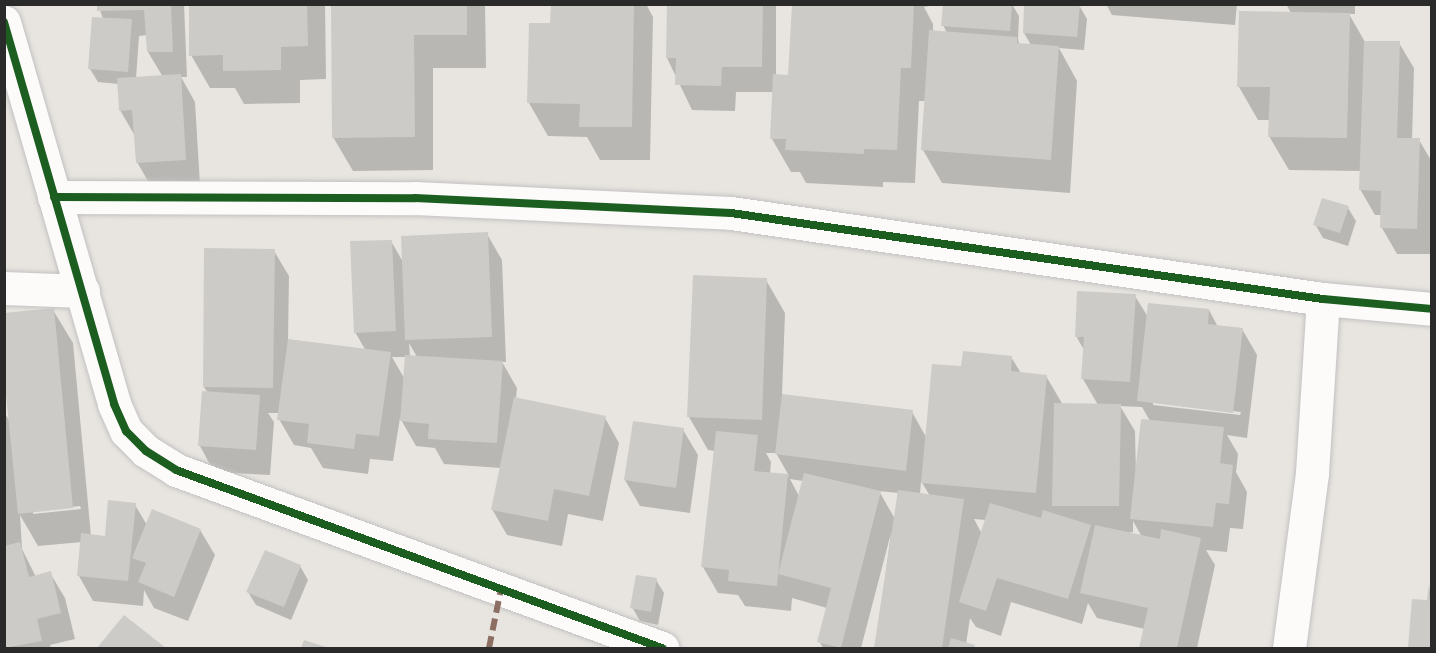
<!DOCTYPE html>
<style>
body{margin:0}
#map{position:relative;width:1436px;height:653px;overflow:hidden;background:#e8e5e0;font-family:"Alegreya Sans",sans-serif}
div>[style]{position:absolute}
.shadow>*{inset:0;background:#0003}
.building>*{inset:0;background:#cdcbc7}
.roads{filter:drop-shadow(0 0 2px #c2c1c1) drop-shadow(0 0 2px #c2c1c1)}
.minor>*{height:33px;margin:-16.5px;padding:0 16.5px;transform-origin:16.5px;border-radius:16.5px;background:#fcfbfa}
.quiet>*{height:6px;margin-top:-3px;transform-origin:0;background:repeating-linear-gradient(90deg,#8d6e63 0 12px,transparent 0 18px)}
.cycleway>*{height:8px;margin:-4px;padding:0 4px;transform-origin:4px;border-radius:4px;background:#1b5e20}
span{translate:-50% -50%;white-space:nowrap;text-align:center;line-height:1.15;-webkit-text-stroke:4.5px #fff;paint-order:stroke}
.frame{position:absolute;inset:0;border:6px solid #2a2a2a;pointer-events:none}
</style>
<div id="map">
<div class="shadow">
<div style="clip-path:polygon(evenodd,98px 4px,184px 4px,187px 77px,181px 77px,195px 102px,200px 185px,152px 188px,137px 162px,135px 136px,120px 110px,119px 84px,98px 82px,90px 69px,103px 19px,98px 4px,147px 35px,148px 52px,163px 77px,136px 79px,139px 36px,147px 35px)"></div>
<div style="clip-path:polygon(190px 4px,325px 4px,326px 79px,300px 80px,300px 103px,244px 104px,235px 88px,210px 88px,191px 55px)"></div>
<div style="clip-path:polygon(332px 4px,485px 4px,486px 68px,433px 68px,433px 170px,353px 171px,333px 137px)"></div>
<div style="clip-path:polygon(552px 4px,646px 4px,653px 17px,650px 160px,600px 160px,587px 137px,548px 136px,529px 103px,552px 25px)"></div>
<div style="clip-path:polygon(669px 4px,776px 4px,776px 76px,790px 77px,794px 4px,941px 4px,924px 7px,933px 24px,933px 32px,947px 33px,943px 25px,944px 4px,1021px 4px,1013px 6px,1019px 16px,1018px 40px,1020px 45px,1031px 45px,1024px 33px,1079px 5px,1087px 19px,1084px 50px,1059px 48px,1077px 81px,1070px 193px,942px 183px,923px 150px,926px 101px,919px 101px,915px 183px,883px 182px,883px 187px,806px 183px,800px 172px,791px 172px,772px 139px,774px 92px,736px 92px,735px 111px,692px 110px,667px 58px)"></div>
<div style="clip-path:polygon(1106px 4px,1237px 4px,1235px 25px,1112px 15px)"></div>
<div style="clip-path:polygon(1286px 4px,1355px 4px,1355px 14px,1349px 14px,1365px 42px,1399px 43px,1414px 68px,1412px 140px,1419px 140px,1432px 162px,1431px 254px,1397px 254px,1382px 228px,1382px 215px,1375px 215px,1360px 189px,1361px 171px,1289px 170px,1269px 136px,1270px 120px,1258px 120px,1239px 87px,1291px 13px)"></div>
<div style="clip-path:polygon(1348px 208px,1356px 221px,1348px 246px,1323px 238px,1315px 224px)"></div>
<div style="clip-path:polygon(evenodd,487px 234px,502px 260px,506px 362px,502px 362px,517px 388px,516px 399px,605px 418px,619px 443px,603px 521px,568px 514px,562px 546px,507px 535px,492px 509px,501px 468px,444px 464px,435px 448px,416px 446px,400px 418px,393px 461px,370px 459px,368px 474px,323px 468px,311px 448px,294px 445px,279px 419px,280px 413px,268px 413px,274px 422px,270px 475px,214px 472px,200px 446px,203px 393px,208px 393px,204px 387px,274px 251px,289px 276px,288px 341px,366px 351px,355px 332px,391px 241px,403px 262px,487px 234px,409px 343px,417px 357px,410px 357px,409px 343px,487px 234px,392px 357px,406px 357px,404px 378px,392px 357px)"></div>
<div style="clip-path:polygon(evenodd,766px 280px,785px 313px,782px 395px,912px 412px,926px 437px,962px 368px,1011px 357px,1021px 373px,1046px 376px,1063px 405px,1098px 405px,1083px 379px,1084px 350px,1076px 336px,1135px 296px,1148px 317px,1209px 310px,1218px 327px,1242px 329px,1257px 355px,1247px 438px,1227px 435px,1238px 454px,1236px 472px,1247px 492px,1243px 529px,1230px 528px,1227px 552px,1206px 550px,1215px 565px,1197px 648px,1141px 648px,1145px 629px,1097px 618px,1088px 603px,1082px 624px,1011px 602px,1001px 636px,976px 627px,970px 618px,966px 644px,976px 648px,876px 648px,891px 533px,861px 648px,823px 648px,819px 641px,827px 608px,792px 598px,791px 611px,745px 606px,738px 595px,718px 593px,703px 567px,715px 451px,708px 450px,689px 417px,766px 280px,1153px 402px,1241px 412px,1240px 415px,1153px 405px,1153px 402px,766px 280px,1120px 406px,1142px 407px,1150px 421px,1136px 475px,1135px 431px,1120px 406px,766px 280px,766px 453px,776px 453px,789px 476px,770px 474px,771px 462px,766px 453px,766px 280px,790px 479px,803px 481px,799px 496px,790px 479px,766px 280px,921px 481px,930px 496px,920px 495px,921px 481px,766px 280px,879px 491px,899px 493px,895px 519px,879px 491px,766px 280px,974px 519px,986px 520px,982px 534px,974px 519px,766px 280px,1133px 521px,1142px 537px,1126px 533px,1133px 532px,1133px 521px)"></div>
<div style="clip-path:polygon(evenodd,53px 310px,73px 343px,91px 536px,106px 537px,135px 505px,147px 525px,200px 530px,215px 555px,188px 621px,154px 608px,144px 590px,143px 606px,93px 601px,79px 576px,82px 542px,38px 546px,20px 515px,22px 549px,36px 577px,50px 573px,65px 598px,75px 639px,50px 645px,51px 648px,4px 648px,4px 412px,11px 423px,53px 310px,80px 506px,81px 509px,33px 514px,33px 511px,80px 506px)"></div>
<div style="clip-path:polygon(683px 430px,698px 455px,690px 513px,640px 506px,625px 480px)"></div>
<div style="clip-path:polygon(300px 566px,308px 580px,291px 620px,256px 605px,248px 592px)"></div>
<div style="clip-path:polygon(656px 580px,664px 593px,658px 625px,640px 621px,632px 607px)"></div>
<div style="clip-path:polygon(1430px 585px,1432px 648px,1411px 648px,1428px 601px)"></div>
<div style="clip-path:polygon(125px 617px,164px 648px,99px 648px)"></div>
</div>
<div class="building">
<div style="clip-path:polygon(189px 4px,307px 4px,308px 46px,281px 47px,281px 70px,223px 71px,223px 55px,189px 56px)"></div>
<div style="clip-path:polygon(331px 4px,467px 4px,467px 35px,414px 35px,415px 137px,332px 138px)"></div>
<div style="clip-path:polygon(551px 4px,634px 4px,632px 127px,579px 127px,580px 104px,527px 103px,529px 23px,550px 23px)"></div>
<div style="clip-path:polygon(667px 4px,763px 4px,762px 67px,722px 67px,721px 86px,675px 85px,676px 58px,666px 58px)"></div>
<div style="clip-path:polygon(792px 4px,914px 4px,911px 68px,901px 68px,897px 150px,864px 149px,864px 154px,785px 150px,786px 139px,770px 139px,773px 74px,788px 75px)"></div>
<div style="clip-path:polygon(943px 4px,1012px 4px,1010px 31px,941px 26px)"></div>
<div style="clip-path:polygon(1024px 4px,1080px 4px,1077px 37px,1023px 33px)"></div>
<div style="clip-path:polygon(97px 5px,171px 5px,173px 52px,147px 52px,144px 10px,97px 11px)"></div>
<div style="clip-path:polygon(1239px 11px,1350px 13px,1347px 138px,1268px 137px,1270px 87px,1237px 87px)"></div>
<div style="clip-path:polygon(92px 17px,132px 19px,128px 72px,88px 69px)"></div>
<div style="clip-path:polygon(929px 30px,1017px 37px,1017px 43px,1059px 46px,1051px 160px,921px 150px)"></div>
<div style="clip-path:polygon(1364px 41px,1400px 41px,1397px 138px,1420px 138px,1417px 229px,1380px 228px,1381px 191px,1359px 190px)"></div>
<div style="clip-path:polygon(181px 74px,186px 160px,136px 163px,132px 110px,119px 111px,117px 78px)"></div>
<div style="clip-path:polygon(1322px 198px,1349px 206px,1340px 233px,1313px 225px)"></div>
<div style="clip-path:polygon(488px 232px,492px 337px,405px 340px,401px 236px)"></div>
<div style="clip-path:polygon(392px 240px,396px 331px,354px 333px,350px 241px)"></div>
<div style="clip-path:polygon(204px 248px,275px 249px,273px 388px,203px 387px)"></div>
<div style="clip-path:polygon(693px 275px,767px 278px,762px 420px,687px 417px)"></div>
<div style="clip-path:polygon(1077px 291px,1136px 294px,1130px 382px,1081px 379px,1084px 337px,1075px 337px)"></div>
<div style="clip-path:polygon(1148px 303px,1209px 309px,1208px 324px,1243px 328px,1233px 413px,1137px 401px)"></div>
<div style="clip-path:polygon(54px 308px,73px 508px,18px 514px,4px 375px,4px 313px)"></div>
<div style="clip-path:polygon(288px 339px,391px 352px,379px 436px,356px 434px,354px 449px,307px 443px,309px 424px,277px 420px)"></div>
<div style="clip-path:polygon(963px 351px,1012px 356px,1011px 371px,1047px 375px,1036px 493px,921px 483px,932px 364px,961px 366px)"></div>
<div style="clip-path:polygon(405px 355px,503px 361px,497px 443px,428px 439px,429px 424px,400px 421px)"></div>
<div style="clip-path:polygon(202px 391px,260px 395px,256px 450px,198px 446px)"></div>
<div style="clip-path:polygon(782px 394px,913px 410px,906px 471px,775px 454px)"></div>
<div style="clip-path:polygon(514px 397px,606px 416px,589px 496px,554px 489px,548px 521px,491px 510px)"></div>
<div style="clip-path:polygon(1054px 403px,1121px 404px,1119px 506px,1052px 506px)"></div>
<div style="clip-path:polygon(1141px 419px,1224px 427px,1220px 463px,1233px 465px,1229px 504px,1216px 503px,1213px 527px,1130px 519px)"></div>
<div style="clip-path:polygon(633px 421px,684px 428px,676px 488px,624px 480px)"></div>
<div style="clip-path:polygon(716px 431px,758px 435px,754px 471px,788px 474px,777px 586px,728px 581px,729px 570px,701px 567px)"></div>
<div style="clip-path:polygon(804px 473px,881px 491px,841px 648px,817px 642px,831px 588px,778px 574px)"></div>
<div style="clip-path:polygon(898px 490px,964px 499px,942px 648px,874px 648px)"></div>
<div style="clip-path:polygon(108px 500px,136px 503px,128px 581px,77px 576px,81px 533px,105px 536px)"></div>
<div style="clip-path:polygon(990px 503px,1041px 518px,1043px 510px,1091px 525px,1068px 599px,997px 578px,986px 611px,959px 602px)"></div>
<div style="clip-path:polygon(152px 509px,201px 529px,174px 597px,138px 582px,146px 563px,132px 558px)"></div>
<div style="clip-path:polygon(1095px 525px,1160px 539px,1161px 529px,1201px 538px,1177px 648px,1139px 648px,1148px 608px,1080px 593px)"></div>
<div style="clip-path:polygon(20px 542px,29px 577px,51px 571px,61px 613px,37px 619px,42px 641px,4px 648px,4px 546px)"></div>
<div style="clip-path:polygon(265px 550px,301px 565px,284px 607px,246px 592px)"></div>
<div style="clip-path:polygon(636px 575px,657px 578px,651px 612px,630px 608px)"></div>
<div style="clip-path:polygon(1429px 584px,1432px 648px,1408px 647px,1412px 599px,1427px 600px)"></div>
<div style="clip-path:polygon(124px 615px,166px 648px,97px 648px)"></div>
<div style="clip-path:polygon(951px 638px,975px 645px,974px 648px,948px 648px)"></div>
<div style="clip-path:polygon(304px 640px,329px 648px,301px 648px)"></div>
</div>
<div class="roads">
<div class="minor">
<div style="left:4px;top:22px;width:398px;rotate:73.9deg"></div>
<div style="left:114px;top:404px;width:30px;rotate:66deg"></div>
<div style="left:126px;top:431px;width:28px;rotate:45deg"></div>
<div style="left:146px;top:451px;width:36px;rotate:32deg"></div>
<div style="left:176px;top:470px;width:518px;rotate:20.12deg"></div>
<div style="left:54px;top:197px;width:361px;rotate:0.2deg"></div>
<div style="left:415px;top:198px;width:316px;rotate:2.7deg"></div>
<div style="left:731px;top:213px;width:598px;rotate:8.27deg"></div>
<div style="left:1323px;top:299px;width:109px;rotate:5.2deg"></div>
<div style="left:4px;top:288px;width:79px;rotate:2.2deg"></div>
<div style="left:1289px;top:648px;width:177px;rotate:-82.5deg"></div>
<div style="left:1312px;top:473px;width:174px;rotate:-86.4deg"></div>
</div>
</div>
<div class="quiet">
<div style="left:489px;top:648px;width:60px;rotate:-78.5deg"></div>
</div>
<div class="cycleway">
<div style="left:4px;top:22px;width:398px;rotate:73.9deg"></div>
<div style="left:114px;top:404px;width:30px;rotate:66deg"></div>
<div style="left:126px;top:431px;width:28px;rotate:45deg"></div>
<div style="left:146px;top:451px;width:36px;rotate:32deg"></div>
<div style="left:176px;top:470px;width:518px;rotate:20.12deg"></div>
<div style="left:54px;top:197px;width:361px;rotate:0.2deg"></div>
<div style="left:415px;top:198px;width:316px;rotate:2.7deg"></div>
<div style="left:731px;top:213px;width:598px;rotate:8.27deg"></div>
<div style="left:1323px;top:299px;width:109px;rotate:5.2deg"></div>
</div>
<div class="frame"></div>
</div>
